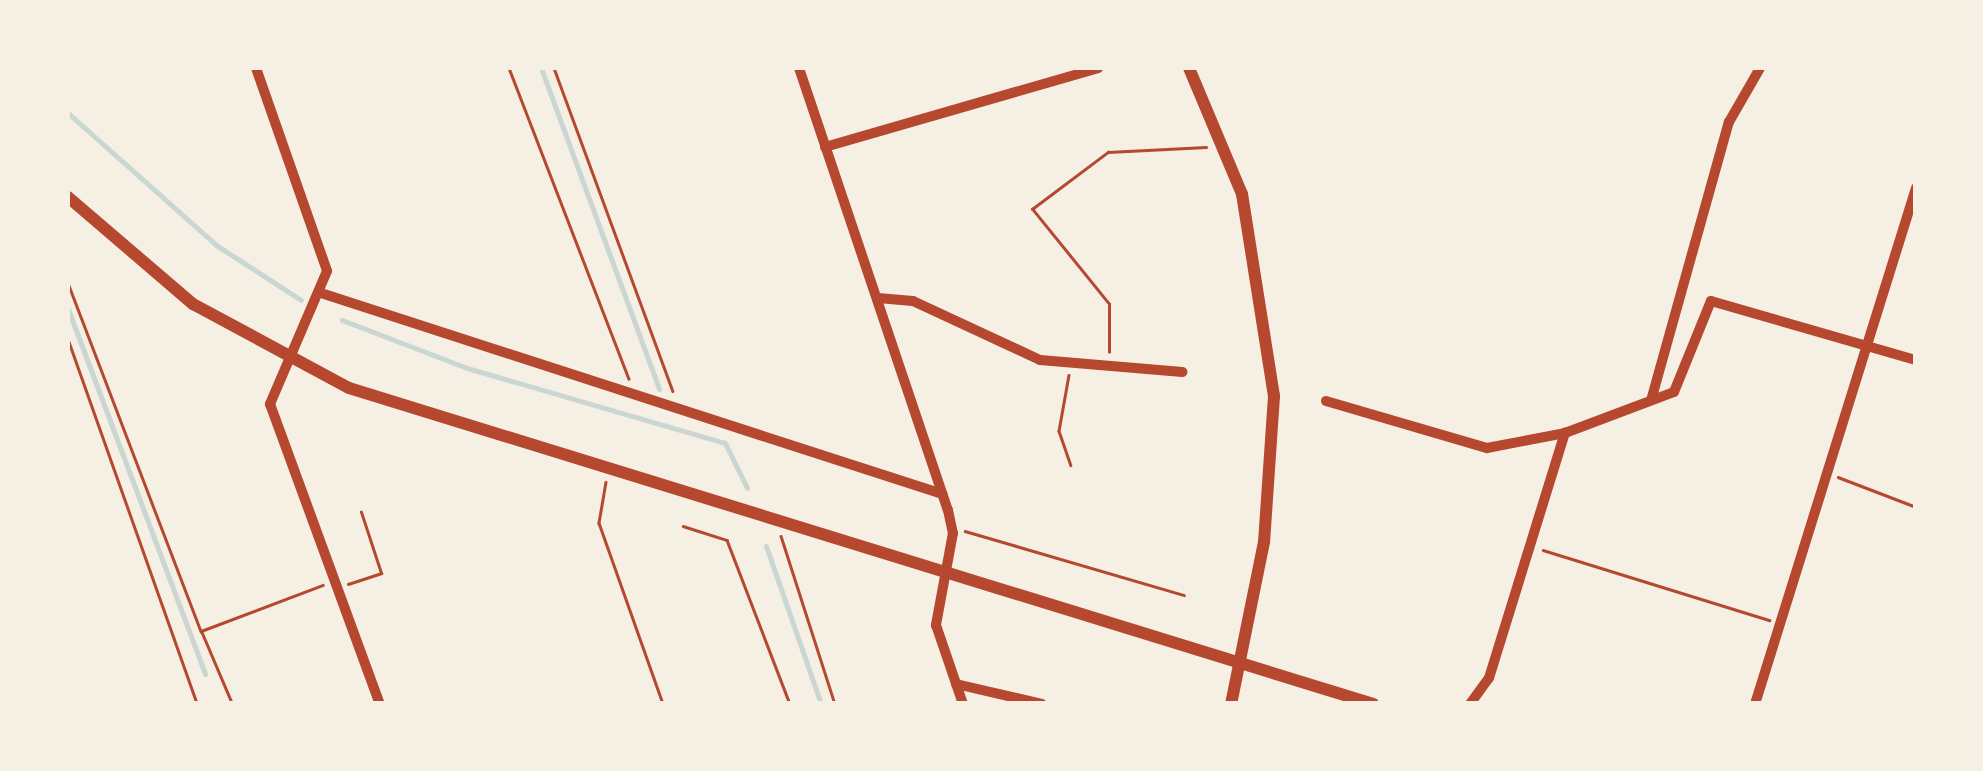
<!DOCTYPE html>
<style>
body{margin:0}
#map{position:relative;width:1983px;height:771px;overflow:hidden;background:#f6efe4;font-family:"Roboto Serif",serif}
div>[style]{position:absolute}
.stream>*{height:5px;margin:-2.5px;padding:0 2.5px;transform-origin:2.5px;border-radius:2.5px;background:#c9d6d2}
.path>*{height:2.5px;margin:-1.25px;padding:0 1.25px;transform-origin:1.25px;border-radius:1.25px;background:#b5482f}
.minor>*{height:10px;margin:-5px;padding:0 5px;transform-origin:5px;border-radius:5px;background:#b5482f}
.tertiary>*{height:12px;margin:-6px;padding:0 6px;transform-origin:6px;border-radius:6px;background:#b5482f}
span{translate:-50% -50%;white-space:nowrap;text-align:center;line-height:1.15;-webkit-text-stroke:10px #f6efe4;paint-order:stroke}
.frame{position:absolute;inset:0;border:70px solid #f6efe4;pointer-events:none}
</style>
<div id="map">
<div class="stream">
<div style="left:541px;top:68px;width:342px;rotate:69.8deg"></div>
<div style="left:68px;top:113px;width:198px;rotate:41.7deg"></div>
<div style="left:216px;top:245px;width:101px;rotate:32.9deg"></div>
<div style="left:68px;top:309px;width:390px;rotate:69.4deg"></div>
<div style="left:342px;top:320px;width:134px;rotate:21deg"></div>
<div style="left:467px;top:368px;width:269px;rotate:16.2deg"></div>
<div style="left:725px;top:443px;width:50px;rotate:63.9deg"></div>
<div style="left:766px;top:546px;width:167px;rotate:70.8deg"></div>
</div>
<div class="path">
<div style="left:509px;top:68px;width:333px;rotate:68.9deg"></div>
<div style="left:554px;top:68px;width:344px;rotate:69.8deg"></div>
<div style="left:68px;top:283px;width:373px;rotate:69.1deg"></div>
<div style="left:68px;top:339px;width:387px;rotate:70.5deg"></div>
<div style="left:1109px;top:352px;width:48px;rotate:-90deg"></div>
<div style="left:1109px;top:304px;width:122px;rotate:-129deg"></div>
<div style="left:1032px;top:209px;width:95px;rotate:-36.9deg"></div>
<div style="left:1108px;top:152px;width:98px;rotate:-2.9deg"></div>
<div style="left:1069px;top:375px;width:57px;rotate:100.1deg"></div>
<div style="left:1059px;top:431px;width:36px;rotate:71deg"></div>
<div style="left:1838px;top:477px;width:84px;rotate:21deg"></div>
<div style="left:606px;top:482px;width:42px;rotate:99.7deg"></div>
<div style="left:599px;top:523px;width:192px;rotate:70.5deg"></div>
<div style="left:683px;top:526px;width:46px;rotate:17.7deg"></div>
<div style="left:727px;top:540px;width:176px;rotate:69deg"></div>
<div style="left:965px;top:531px;width:228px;rotate:16.3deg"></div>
<div style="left:781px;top:536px;width:176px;rotate:72.2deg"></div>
<div style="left:1543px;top:550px;width:237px;rotate:17.2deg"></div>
<div style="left:348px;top:584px;width:35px;rotate:-18deg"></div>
<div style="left:381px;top:573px;width:64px;rotate:-108.2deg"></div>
<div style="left:232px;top:704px;width:79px;rotate:-113deg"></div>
<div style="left:201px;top:631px;width:130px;rotate:-20.7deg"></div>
</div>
<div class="minor">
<div style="left:256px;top:68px;width:215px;rotate:70.7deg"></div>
<div style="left:327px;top:271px;width:145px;rotate:113.2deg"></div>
<div style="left:270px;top:404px;width:320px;rotate:69.9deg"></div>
<div style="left:799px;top:68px;width:466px;rotate:71.4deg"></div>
<div style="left:948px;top:510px;width:24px;rotate:78deg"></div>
<div style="left:953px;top:533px;width:94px;rotate:100.5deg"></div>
<div style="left:936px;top:625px;width:83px;rotate:71.1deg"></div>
<div style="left:825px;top:147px;width:284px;rotate:-16.1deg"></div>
<div style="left:324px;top:294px;width:650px;rotate:17.93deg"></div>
<div style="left:878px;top:298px;width:35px;rotate:5deg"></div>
<div style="left:913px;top:301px;width:140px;rotate:24.9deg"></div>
<div style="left:1040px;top:360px;width:143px;rotate:4.8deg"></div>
<div style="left:1652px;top:397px;width:286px;rotate:-74.4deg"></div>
<div style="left:1729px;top:122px;width:62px;rotate:-60.1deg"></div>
<div style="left:1326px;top:401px;width:168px;rotate:16.3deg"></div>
<div style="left:1487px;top:448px;width:79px;rotate:-10.9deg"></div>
<div style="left:1565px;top:433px;width:116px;rotate:-20.6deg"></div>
<div style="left:1674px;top:392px;width:98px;rotate:-67.9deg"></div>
<div style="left:1711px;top:301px;width:213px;rotate:16.1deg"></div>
<div style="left:956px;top:684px;width:88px;rotate:13.1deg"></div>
<div style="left:1470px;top:704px;width:32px;rotate:-54deg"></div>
<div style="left:1489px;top:678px;width:257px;rotate:-72.8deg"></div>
<div style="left:1755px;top:704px;width:541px;rotate:-72.67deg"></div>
</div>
<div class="tertiary">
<div style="left:1189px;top:68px;width:137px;rotate:67.2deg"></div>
<div style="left:1242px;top:194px;width:205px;rotate:81deg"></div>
<div style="left:1274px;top:396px;width:146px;rotate:93.9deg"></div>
<div style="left:1264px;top:542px;width:165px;rotate:101.5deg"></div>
<div style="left:68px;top:197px;width:165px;rotate:40.6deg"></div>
<div style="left:193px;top:304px;width:177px;rotate:28.3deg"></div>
<div style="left:349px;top:388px;width:1072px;rotate:17.15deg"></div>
</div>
<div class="frame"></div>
</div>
